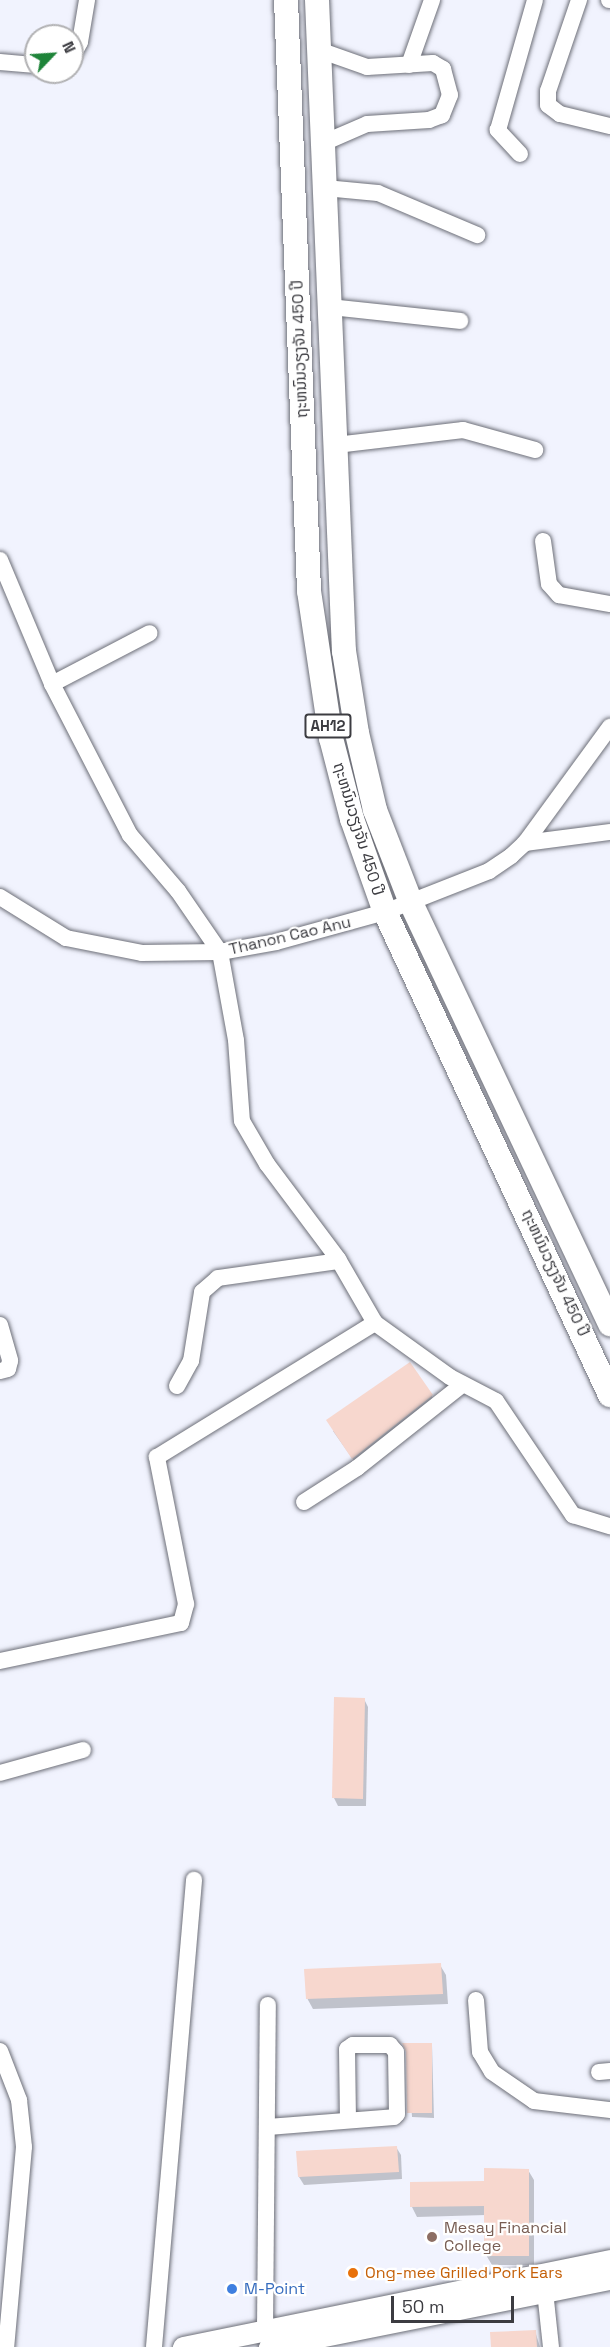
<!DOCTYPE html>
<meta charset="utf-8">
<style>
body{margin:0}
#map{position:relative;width:610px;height:2347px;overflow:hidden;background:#f1f3fe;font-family:"Space Grotesk","Noto Sans Lao",sans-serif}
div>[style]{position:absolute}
.shadow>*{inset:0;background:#0003}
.building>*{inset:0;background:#f7d7ce}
.roads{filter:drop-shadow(0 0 2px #6d6f78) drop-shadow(0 0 2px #6d6f78)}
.minor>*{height:16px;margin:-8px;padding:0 8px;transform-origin:8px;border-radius:8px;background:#fff}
.major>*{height:21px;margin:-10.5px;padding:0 10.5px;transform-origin:10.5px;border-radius:10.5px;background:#fff}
.highway>*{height:24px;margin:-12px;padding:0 12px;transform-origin:12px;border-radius:12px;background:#fff}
.dots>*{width:16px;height:16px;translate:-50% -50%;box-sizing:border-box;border:3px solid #fff;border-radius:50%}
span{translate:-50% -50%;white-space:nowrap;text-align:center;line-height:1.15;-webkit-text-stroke:4.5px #fff;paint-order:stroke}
.shield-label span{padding:2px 4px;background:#fff;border:2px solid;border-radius:4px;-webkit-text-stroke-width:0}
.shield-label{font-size:15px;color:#3c3c41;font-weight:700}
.street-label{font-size:16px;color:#3c3c41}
.education-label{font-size:16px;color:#785e54}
.left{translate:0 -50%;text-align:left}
.food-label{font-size:16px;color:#c56008}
.shop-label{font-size:16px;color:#366cbe}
.north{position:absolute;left:24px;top:24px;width:60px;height:60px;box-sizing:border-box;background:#fff;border:2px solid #b1b1b3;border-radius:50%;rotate:65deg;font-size:16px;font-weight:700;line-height:24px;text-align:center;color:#3c3c41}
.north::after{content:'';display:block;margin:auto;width:21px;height:27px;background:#1e8439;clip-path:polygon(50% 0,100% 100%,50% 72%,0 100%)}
.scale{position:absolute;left:391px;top:2296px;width:123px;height:27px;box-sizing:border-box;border:3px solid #3c3c41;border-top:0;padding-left:8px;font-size:18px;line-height:21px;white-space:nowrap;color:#3c3c41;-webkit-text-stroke:4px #fff;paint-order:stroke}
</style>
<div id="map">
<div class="shadow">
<div style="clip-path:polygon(431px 1395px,437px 1406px,359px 1468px,333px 1431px)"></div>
<div style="clip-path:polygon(364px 1699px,368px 1707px,366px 1806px,338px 1806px,334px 1798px)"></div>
<div style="clip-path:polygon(440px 1965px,446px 1975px,448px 2004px,313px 2009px,307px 1998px)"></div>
<div style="clip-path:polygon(432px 2045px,434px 2118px,412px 2117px,408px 2051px)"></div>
<div style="clip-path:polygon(396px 2147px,401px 2155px,402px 2179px,304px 2185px,299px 2177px)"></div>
<div style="clip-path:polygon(528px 2170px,534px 2180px,534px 2265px,492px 2265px,486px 2255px,486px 2215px,417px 2217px,412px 2207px,411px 2184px,486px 2182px)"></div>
<div style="clip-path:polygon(535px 2331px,540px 2347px,493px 2347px)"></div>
</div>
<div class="building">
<div style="clip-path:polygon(410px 1362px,433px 1395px,352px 1459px,326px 1420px)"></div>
<div style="clip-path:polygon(334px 1697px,365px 1698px,363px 1799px,332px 1798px)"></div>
<div style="clip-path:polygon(441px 1963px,443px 1994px,306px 1999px,304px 1969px)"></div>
<div style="clip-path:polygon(402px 2043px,432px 2043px,432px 2113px,407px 2113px,406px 2052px)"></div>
<div style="clip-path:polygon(397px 2146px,399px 2172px,298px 2177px,296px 2151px)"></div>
<div style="clip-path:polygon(484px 2168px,529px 2169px,529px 2256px,484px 2256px,484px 2206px,410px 2207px,410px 2182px,484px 2181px)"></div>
<div style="clip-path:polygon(536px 2330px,537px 2347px,491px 2347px,490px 2332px)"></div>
</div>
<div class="roads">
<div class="minor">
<div style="left:579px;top:0;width:96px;rotate:108.8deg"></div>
<div style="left:548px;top:91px;width:14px;rotate:90deg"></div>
<div style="left:548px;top:105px;width:15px;rotate:37deg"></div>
<div style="left:560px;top:114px;width:51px;rotate:13.5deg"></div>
<div style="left:609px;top:0;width:1px"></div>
<div style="left:319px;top:50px;width:51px;rotate:19.5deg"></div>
<div style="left:367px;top:67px;width:66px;rotate:-3.5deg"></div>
<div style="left:433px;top:63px;width:12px;rotate:31deg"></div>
<div style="left:443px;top:69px;width:27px;rotate:75deg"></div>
<div style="left:450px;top:95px;width:22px;rotate:112deg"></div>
<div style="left:442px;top:115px;width:14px;rotate:159deg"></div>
<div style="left:429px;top:120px;width:62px;rotate:176.3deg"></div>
<div style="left:367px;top:124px;width:48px;rotate:156.6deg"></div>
<div style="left:72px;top:57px;width:17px;rotate:-62deg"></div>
<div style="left:80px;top:42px;width:43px;rotate:-80.5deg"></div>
<div style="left:0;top:62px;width:36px;rotate:5deg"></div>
<div style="left:409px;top:65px;width:69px;rotate:-70.5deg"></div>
<div style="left:520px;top:154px;width:33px;rotate:-133deg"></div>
<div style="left:498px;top:130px;width:135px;rotate:-74.1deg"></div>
<div style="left:325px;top:188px;width:53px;rotate:5.4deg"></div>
<div style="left:378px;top:193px;width:108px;rotate:23deg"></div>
<div style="left:330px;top:307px;width:131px;rotate:6.1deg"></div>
<div style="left:336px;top:445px;width:128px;rotate:-6.7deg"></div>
<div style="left:463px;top:430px;width:75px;rotate:15.5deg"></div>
<div style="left:543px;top:541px;width:43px;rotate:82.1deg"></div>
<div style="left:549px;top:584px;width:15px;rotate:48deg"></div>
<div style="left:559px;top:595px;width:52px;rotate:10deg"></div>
<div style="left:0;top:560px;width:134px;rotate:67.2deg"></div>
<div style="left:52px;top:684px;width:170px;rotate:62.7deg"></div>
<div style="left:130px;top:835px;width:74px;rotate:49.4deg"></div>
<div style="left:178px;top:891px;width:74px;rotate:55.5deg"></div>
<div style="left:220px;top:952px;width:89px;rotate:79.7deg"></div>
<div style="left:236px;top:1040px;width:81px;rotate:85.8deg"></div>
<div style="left:242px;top:1121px;width:50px;rotate:59.8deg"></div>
<div style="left:267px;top:1164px;width:119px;rotate:53.2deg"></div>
<div style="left:338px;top:1259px;width:74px;rotate:60deg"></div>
<div style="left:375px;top:1323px;width:92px;rotate:35.8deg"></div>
<div style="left:450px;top:1377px;width:52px;rotate:27.6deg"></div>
<div style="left:496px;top:1401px;width:138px;rotate:56deg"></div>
<div style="left:573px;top:1515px;width:39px;rotate:17deg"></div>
<div style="left:52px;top:684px;width:110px;rotate:-27.5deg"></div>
<div style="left:525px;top:843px;width:86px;rotate:-7.4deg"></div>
<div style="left:0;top:897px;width:78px;rotate:31.8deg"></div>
<div style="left:66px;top:938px;width:77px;rotate:11.2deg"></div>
<div style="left:142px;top:953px;width:78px;rotate:-0.7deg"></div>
<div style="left:220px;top:952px;width:57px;rotate:-10.1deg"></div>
<div style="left:276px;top:942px;width:113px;rotate:-15.4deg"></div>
<div style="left:385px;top:912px;width:112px;rotate:-21.5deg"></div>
<div style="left:489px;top:871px;width:27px;rotate:-34deg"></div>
<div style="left:511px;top:856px;width:19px;rotate:-43deg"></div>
<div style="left:525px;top:843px;width:144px;rotate:-53.8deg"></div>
<div style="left:0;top:1325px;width:37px;rotate:74deg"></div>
<div style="left:10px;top:1361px;width:8px;rotate:104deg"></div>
<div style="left:8px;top:1369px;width:8px;rotate:166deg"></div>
<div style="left:177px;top:1386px;width:29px;rotate:-61deg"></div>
<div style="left:191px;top:1361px;width:70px;rotate:-80.9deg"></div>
<div style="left:202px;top:1292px;width:21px;rotate:-41deg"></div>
<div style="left:218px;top:1278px;width:122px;rotate:-8deg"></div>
<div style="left:304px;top:1502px;width:63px;rotate:-32.7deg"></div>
<div style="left:357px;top:1468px;width:135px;rotate:-38.4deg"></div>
<div style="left:0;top:1661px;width:185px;rotate:-11.9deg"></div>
<div style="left:181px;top:1623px;width:20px;rotate:-75deg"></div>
<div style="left:186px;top:1604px;width:150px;rotate:-101.2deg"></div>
<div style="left:157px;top:1457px;width:256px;rotate:-31.6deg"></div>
<div style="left:0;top:1773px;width:86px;rotate:-15.5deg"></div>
<div style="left:476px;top:2000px;width:52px;rotate:85.6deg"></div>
<div style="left:480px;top:2052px;width:23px;rotate:59deg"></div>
<div style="left:492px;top:2072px;width:51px;rotate:34.6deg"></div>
<div style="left:534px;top:2101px;width:77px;rotate:6.8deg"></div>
<div style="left:0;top:2051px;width:53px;rotate:68.8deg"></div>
<div style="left:19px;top:2100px;width:47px;rotate:83.9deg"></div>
<div style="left:24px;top:2147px;width:201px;rotate:95.1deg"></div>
<div style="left:599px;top:2072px;width:11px;rotate:-5deg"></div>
<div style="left:268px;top:2127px;width:126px;rotate:-4.5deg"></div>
<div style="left:394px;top:2117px;width:4px;rotate:-45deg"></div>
<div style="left:397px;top:2114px;width:62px;rotate:-90.9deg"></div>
<div style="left:396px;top:2052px;width:9px;rotate:-131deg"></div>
<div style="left:390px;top:2045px;width:37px;rotate:180deg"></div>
<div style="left:353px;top:2045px;width:7px;rotate:146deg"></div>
<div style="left:347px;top:2049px;width:71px;rotate:89.2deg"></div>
<div style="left:545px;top:2291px;width:56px;rotate:83.9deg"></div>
<div style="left:265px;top:2330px;width:325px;rotate:-89.5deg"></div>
<div style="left:154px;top:2347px;width:469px;rotate:-85.1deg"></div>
</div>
<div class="major">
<div style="left:183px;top:2347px;width:436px;rotate:-11.5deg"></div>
<div style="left:269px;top:2347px;width:348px;rotate:-11.3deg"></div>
</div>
<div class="highway">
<div style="left:286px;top:0;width:591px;rotate:87.77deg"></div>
<div style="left:309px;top:591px;width:149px;rotate:81.5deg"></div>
<div style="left:331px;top:738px;width:84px;rotate:75.5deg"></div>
<div style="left:352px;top:819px;width:99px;rotate:70.5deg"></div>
<div style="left:385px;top:912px;width:533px;rotate:65.02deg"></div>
<div style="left:317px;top:0;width:652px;rotate:87.63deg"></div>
<div style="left:344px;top:651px;width:83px;rotate:81deg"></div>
<div style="left:357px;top:733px;width:79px;rotate:76.8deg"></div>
<div style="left:375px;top:810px;width:100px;rotate:68.8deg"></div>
<div style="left:411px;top:903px;width:466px;rotate:64.7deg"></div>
</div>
</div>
<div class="dots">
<div style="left:432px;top:2237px;background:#8d6e63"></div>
<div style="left:353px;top:2273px;background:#e8710a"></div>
<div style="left:232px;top:2289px;background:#3f7fe0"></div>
</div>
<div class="shield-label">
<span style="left:328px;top:726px">AH12</span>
</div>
<div class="street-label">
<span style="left:300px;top:349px;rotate:-92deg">ຖະຫນົນວຽງຈັນ 450 ປີ</span>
<span style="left:358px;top:829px;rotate:73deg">ຖະຫນົນວຽງຈັນ 450 ປີ</span>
<span style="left:290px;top:936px;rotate:-13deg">Thanon Cao Anu</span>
<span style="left:555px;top:1273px;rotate:65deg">ຖະຫນົນວຽງຈັນ 450 ປີ</span>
</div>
<div class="education-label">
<span class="left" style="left:444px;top:2237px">Mesay Financial<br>College</span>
</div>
<div class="food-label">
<span class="left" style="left:365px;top:2273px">Ong-mee Grilled Pork Ears</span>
</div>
<div class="shop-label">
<span class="left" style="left:244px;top:2289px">M-Point</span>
</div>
<div class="north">N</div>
<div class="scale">50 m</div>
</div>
